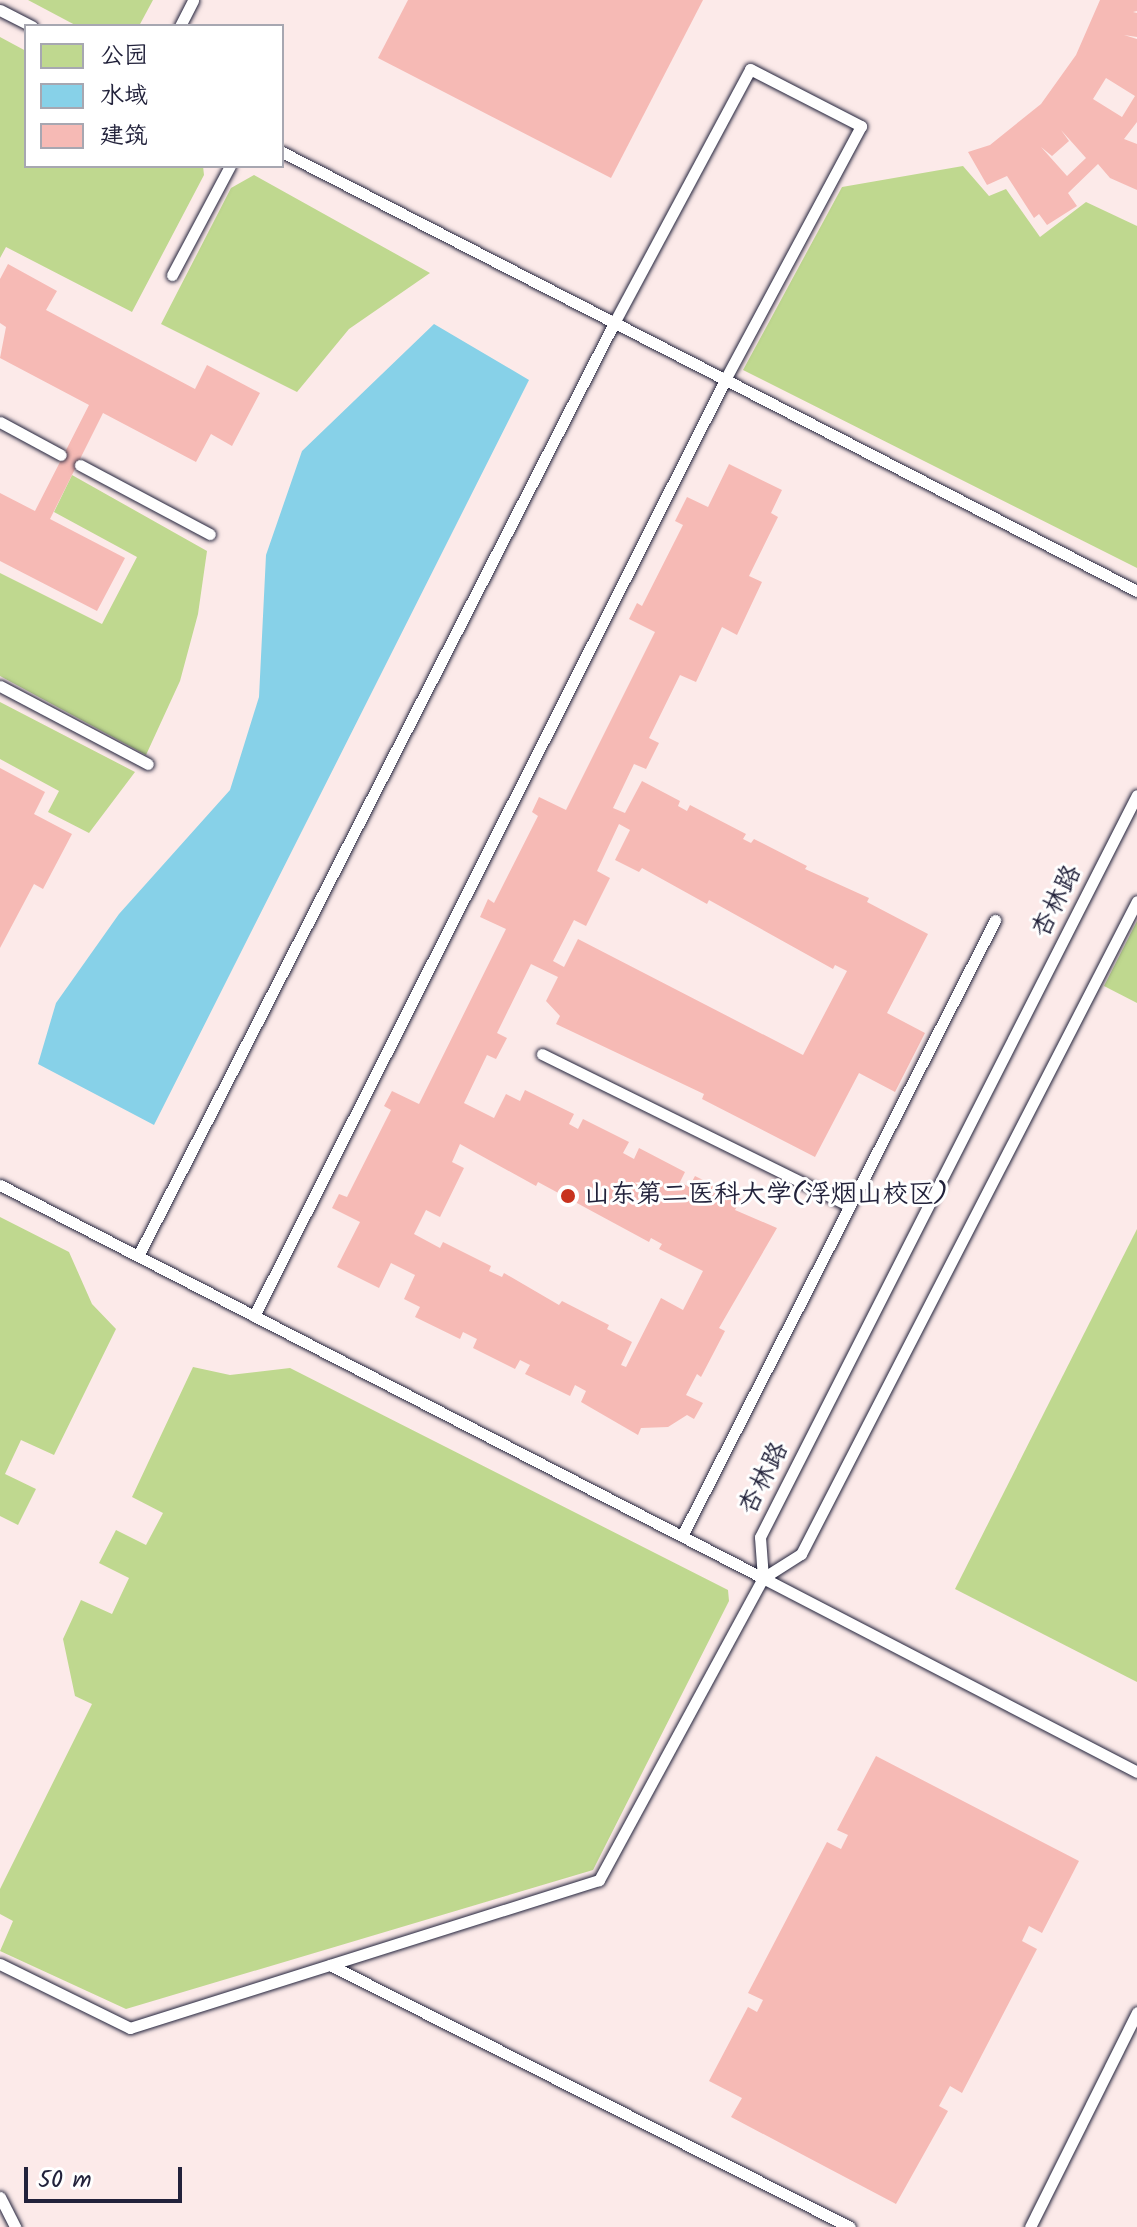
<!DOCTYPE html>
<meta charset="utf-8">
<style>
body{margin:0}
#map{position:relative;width:1137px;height:2227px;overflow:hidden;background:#fff;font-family:Kalam,"LXGW WenKai TC",sans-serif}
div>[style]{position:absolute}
.built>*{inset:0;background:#fceae9}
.green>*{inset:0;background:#bfd88f}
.water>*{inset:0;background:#87d1e8}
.building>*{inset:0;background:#f6bab5}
.roads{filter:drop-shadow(0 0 2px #22223b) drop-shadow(0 0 2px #22223b)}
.lane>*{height:11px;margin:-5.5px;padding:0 5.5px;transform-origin:5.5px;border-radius:5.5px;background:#fff}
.dots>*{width:22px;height:22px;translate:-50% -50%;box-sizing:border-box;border:4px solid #fff;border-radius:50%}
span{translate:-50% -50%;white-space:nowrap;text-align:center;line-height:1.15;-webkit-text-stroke:6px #fff;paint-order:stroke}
.street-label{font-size:26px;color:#22223b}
.poi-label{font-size:26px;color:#22223b}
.left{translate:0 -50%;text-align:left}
.legend{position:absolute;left:24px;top:24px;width:260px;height:144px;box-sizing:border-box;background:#fff;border:2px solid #a7a7b1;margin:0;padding:10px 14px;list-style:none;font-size:24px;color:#22223b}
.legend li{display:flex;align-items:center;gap:16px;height:40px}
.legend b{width:40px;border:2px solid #a7a7b1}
.scale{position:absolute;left:24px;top:2167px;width:158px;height:36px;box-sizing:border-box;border:4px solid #22223b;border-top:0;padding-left:10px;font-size:24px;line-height:28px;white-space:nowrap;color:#22223b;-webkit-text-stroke:6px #fff;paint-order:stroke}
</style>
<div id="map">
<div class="built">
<div style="clip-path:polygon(evenodd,0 0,1137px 0,1137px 2227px,0 2227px,0 0,26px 26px,282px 26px,282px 166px,26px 166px,26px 26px)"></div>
</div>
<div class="green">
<div style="clip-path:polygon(28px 0,153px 0,139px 26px,77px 26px)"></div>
<div style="clip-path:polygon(0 37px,26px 51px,26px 166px,203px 166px,204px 175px,132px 312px,6px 247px,0 258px)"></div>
<div style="clip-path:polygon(963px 166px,989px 196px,1006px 189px,1040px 237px,1086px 202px,1137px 226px,1137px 568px,743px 370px,842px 187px)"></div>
<div style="clip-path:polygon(254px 175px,430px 273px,349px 329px,297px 392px,161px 324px,231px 188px)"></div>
<div style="clip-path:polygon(72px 475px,207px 551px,198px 614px,180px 681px,146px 755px,0 676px,0 573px,102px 624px,137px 557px,54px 512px)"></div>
<div style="clip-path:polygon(0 702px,135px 772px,89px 833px,48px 812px,59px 791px,0 759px)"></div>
<div style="clip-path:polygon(1137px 921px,1137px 1003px,1104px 986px)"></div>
<div style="clip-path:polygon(0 1217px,69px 1252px,92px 1304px,116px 1329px,54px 1455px,21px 1440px,5px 1474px,36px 1489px,18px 1525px,0 1516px)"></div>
<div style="clip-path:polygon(1137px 1229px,1137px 1682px,955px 1589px)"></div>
<div style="clip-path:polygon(193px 1367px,230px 1375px,290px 1368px,728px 1590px,729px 1601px,593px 1870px,126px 2009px,0 1951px,13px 1921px,0 1914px,0 1889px,92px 1704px,75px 1696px,63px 1639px,81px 1600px,112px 1614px,129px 1578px,99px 1563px,116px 1530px,146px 1545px,163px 1513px,132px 1497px)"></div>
</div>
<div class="water">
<div style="clip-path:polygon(434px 324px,529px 380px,154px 1125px,38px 1064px,56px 1003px,119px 914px,230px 790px,259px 697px,266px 555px,302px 451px)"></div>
</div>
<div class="building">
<div style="clip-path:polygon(408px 0,703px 0,611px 178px,378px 58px)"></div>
<div style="clip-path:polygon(evenodd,1100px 0,1137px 0,1137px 11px,1133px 12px,1137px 13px,1137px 37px,1124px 35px,1137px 39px,1137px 122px,1124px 139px,1137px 144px,1137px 190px,1110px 178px,1098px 164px,1068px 193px,1077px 206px,1047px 225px,1039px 214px,1034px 218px,1007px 176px,987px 185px,968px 152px,990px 145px,1041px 104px,1076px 55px,1100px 0,1106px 78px,1135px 96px,1122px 117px,1093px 99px,1106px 78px,1100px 0,1061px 130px,1086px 158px,1067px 176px,1041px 147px,1052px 156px,1069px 141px,1061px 130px)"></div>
<div style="clip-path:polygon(8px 264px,57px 291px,46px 310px,195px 389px,207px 365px,260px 393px,232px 446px,211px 434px,196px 462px,103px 413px,50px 519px,125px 558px,97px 611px,0 561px,0 493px,35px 511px,89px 405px,0 358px,6px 327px,0 323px,0 279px)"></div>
<div style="clip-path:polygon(evenodd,729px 464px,782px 490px,771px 513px,778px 517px,749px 576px,762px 582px,737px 635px,722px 627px,696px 682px,680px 675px,649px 738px,659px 743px,646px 769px,634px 764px,613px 808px,625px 813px,642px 781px,680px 801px,678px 806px,687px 811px,690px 805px,746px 834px,743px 839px,751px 843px,754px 839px,807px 866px,805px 869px,869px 898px,867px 902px,928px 934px,887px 1013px,925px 1033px,895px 1092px,859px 1073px,815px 1157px,702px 1099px,704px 1094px,556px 1024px,560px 1016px,546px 1001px,558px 977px,531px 964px,497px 1033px,507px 1038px,496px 1059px,487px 1055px,464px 1103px,494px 1118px,506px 1094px,520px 1101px,525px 1090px,574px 1114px,569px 1124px,578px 1129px,583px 1119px,629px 1142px,623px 1153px,634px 1159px,639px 1148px,685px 1172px,680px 1182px,689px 1187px,695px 1176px,741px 1199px,735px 1210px,777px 1228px,719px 1328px,725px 1331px,701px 1377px,697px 1374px,686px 1395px,703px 1403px,694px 1419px,687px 1415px,668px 1427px,641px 1428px,638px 1435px,581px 1402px,586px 1391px,575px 1385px,570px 1396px,525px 1374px,530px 1365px,520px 1360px,515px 1369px,473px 1348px,477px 1339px,463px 1332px,460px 1339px,415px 1317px,420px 1307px,404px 1299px,415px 1275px,391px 1263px,379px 1288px,337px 1267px,360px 1222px,332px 1208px,339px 1194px,347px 1197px,391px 1110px,384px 1106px,392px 1091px,419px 1104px,506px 929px,480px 917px,488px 899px,494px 903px,538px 816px,532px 812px,539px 797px,566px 810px,655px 632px,629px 619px,637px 603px,642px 606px,683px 525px,675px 521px,687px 497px,708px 507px,729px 464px,619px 824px,630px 830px,615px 860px,639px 872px,642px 868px,707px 904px,709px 900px,833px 969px,835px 965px,847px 971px,803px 1055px,578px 939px,564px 967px,553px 961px,574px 920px,586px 926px,610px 878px,597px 871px,619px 824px,729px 464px,460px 1144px,536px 1186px,538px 1182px,649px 1242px,651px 1238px,662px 1244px,659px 1249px,703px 1271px,683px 1310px,661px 1298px,626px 1367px,621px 1365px,632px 1342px,607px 1329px,609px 1325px,562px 1301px,559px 1305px,504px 1273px,502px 1277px,489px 1271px,491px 1266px,443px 1242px,440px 1248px,414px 1234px,426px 1210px,440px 1217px,464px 1168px,452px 1162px,460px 1144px)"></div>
<div style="clip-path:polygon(0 768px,45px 792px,34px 814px,72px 834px,43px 889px,34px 884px,0 948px)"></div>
<div style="clip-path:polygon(876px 1756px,1079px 1861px,1042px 1933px,1029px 1926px,1022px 1941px,1037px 1949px,962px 2093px,950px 2086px,939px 2106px,948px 2111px,896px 2204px,731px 2117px,742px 2098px,709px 2081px,748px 2007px,757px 2012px,763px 2000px,748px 1993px,827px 1842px,841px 1849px,848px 1835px,837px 1830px)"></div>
</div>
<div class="roads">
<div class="lane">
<div style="left:0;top:10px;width:36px;rotate:27deg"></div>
<div style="left:180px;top:26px;width:29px;rotate:-63deg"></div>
<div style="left:282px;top:152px;width:961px;rotate:27.18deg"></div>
<div style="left:172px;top:275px;width:123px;rotate:-62deg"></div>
<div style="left:0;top:422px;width:69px;rotate:28.4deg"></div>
<div style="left:80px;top:465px;width:147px;rotate:28deg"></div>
<div style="left:0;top:686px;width:167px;rotate:27.8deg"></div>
<div style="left:542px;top:1054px;width:343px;rotate:26.3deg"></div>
<div style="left:0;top:1185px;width:858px;rotate:27.25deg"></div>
<div style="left:763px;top:1578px;width:344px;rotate:118.5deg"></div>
<div style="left:599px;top:1880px;width:492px;rotate:162.5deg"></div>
<div style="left:130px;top:2028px;width:145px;rotate:-153.8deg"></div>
<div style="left:138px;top:1256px;width:1047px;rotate:-62.97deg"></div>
<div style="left:614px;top:323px;width:288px;rotate:-61.8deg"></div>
<div style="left:750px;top:69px;width:125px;rotate:27.2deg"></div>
<div style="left:861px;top:126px;width:288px;rotate:118.2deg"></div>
<div style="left:725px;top:380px;width:1048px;rotate:116.71deg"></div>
<div style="left:682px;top:1536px;width:691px;rotate:-63.06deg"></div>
<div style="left:763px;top:1578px;width:41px;rotate:-94.2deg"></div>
<div style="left:760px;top:1537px;width:832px;rotate:-63.07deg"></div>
<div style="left:763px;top:1578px;width:45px;rotate:-32.3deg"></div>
<div style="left:801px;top:1554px;width:734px;rotate:-62.77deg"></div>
<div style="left:763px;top:1578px;width:421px;rotate:27.4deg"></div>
<div style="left:330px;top:1965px;width:582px;rotate:26.74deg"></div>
<div style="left:0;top:2197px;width:34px;rotate:63deg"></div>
<div style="left:1030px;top:2227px;width:240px;rotate:-63.5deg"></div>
</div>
</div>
<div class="dots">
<div style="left:568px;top:1196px;background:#c8321e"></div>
</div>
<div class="street-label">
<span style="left:1058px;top:902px;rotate:-63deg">杏林路</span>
<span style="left:765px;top:1479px;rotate:-63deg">杏林路</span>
</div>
<div class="poi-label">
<span class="left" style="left:584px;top:1196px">山东第二医科大学(浮烟山校区)</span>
</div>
<ul class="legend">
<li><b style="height:22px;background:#bfd88f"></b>公园</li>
<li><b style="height:22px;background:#87d1e8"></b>水域</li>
<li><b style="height:22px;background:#f6bab5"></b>建筑</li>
</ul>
<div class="scale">50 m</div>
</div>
